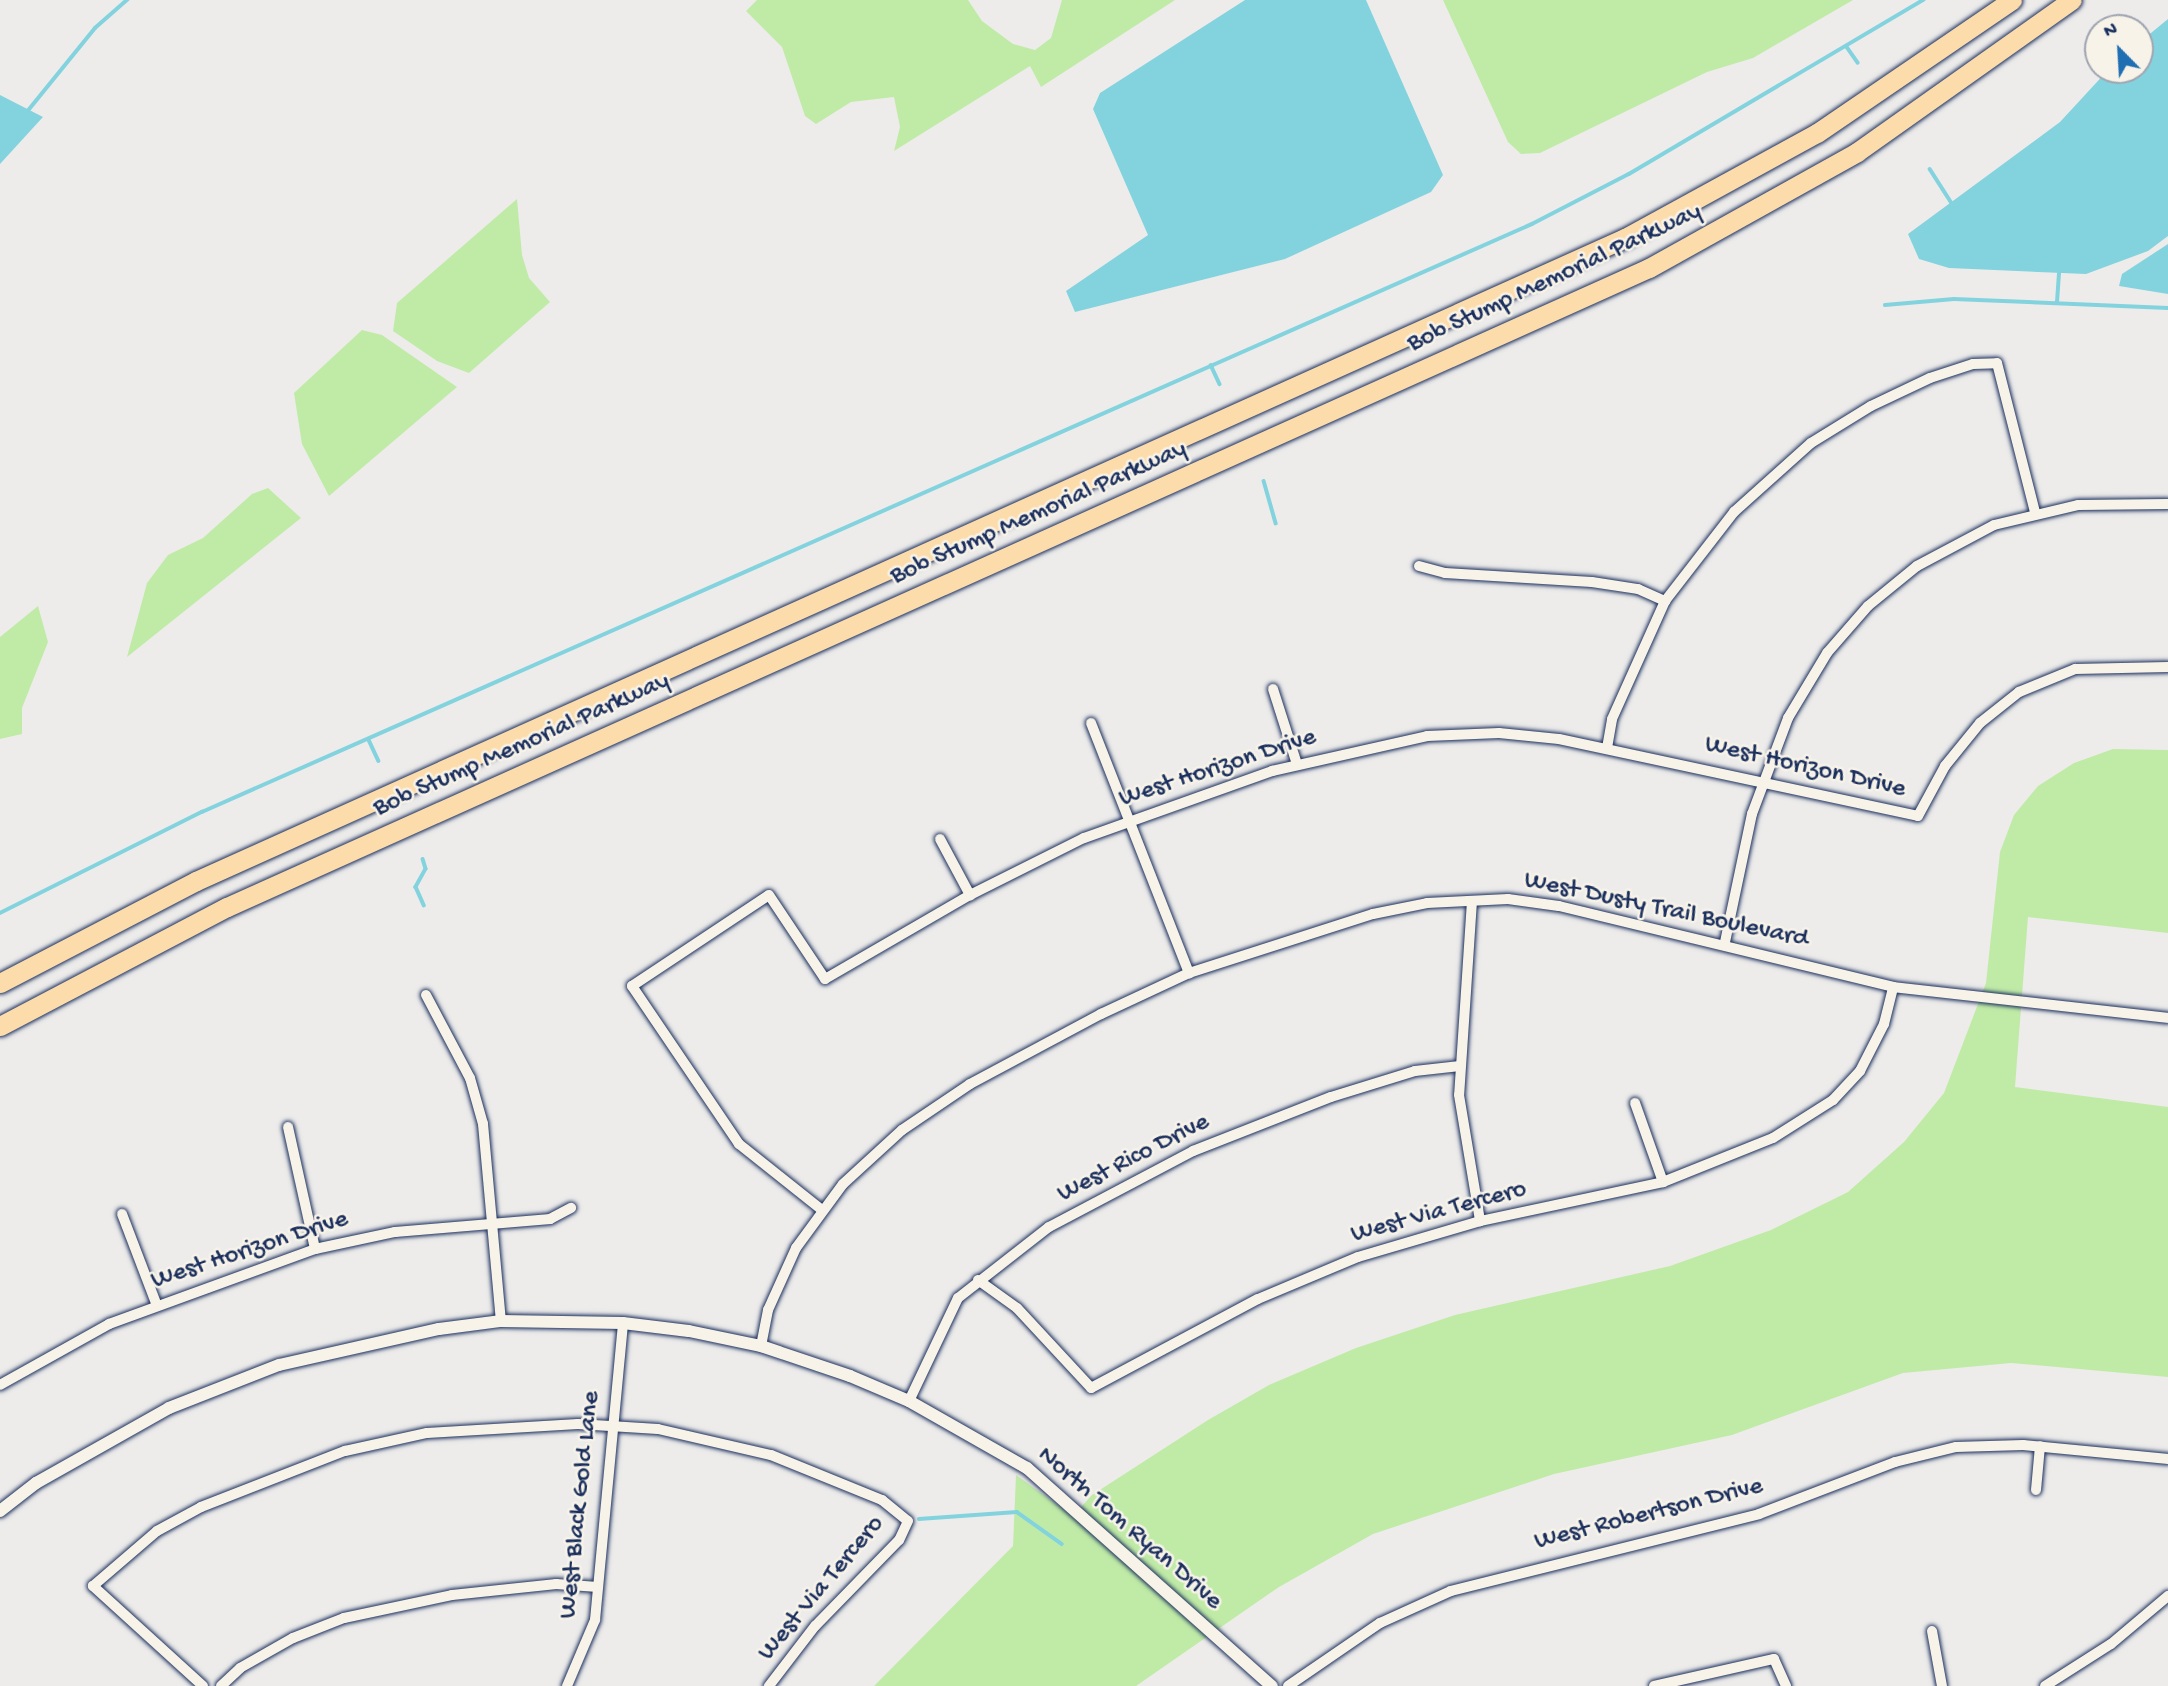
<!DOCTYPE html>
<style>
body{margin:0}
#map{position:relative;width:2168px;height:1686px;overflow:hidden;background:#edeceb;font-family:"Gochi Hand",sans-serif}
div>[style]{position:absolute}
.green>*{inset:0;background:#c0eba7}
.water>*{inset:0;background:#83d3df}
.stream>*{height:3.5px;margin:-1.75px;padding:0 1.75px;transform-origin:1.75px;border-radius:1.75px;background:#83d3df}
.roads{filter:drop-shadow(0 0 2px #1b2f5e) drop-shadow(0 0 2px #1b2f5e)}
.minor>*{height:10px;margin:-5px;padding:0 5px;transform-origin:5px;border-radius:5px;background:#f7f3e8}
.tertiary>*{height:12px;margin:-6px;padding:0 6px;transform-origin:6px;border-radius:6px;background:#f7f3e8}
.motorway>*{height:19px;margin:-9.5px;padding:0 9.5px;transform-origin:9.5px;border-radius:9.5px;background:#fddcac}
span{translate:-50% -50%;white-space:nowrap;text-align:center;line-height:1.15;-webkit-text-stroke:5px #f7f3e8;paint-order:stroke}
.street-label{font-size:26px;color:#1b2f5e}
.north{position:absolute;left:2084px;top:14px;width:70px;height:70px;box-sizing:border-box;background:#f7f3e8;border:2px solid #9fa5b1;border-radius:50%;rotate:336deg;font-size:19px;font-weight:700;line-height:28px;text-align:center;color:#1b2f5e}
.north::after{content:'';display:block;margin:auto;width:24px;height:32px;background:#1f6fb2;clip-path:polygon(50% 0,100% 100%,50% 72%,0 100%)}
</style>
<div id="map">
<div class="green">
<div style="clip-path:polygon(757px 0,968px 0,982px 21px,1013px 44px,1035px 50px,1051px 38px,1062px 0,1175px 0,1041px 87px,1030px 66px,894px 151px,900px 127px,894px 97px,851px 102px,816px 124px,805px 116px,782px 47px,746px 11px)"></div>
<div style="clip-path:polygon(1443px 0,1853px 0,1753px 58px,1707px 72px,1540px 153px,1521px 154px,1508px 142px)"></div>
<div style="clip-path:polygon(517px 199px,522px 255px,529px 278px,550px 302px,469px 373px,437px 361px,393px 331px,397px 303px)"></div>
<div style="clip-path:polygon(362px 330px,382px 335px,457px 387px,329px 496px,302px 444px,294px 393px)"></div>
<div style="clip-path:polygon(268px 488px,301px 518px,127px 657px,147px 583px,168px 555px,203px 538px,252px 494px)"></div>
<div style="clip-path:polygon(38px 606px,48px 642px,22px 708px,22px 734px,0 739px,0 637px)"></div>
<div style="clip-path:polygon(2113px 749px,2168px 750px,2168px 933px,2028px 917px,2015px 1087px,2168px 1107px,2168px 1377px,2011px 1363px,1903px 1373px,1732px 1435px,1554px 1474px,1373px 1534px,1279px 1587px,1136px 1686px,874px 1686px,1013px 1546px,1016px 1475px,1073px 1516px,1092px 1495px,1208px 1420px,1269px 1385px,1356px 1348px,1455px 1315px,1670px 1266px,1771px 1230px,1848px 1192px,1904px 1142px,1944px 1093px,1986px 983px,2000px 852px,2014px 815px,2038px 786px,2074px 763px)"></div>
</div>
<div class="water">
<div style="clip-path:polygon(1245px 0,1366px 0,1443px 175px,1431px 192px,1285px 259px,1075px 312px,1066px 291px,1148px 235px,1093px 109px,1100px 93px)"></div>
<div style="clip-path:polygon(2168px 19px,2168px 236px,2148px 251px,2086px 274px,1949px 268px,1919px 259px,1908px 234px,2060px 122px,2108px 70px,2140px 70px,2140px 42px)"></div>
<div style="clip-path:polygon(0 95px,43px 117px,0 164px)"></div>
<div style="clip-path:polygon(2168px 244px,2168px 294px,2119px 286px,2122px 274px)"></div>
</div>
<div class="stream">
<div style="left:1847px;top:47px;width:19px;rotate:55deg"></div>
<div style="left:26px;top:113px;width:109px;rotate:-50.9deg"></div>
<div style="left:95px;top:28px;width:43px;rotate:-41.2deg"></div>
<div style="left:1930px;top:169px;width:43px;rotate:57.4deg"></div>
<div style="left:2057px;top:302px;width:29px;rotate:-86deg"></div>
<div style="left:1885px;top:305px;width:69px;rotate:-5deg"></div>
<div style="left:1954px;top:299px;width:214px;rotate:2.4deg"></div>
<div style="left:1211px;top:365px;width:21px;rotate:65deg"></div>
<div style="left:1264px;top:481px;width:44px;rotate:74.1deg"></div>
<div style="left:369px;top:740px;width:23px;rotate:65deg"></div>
<div style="left:423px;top:859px;width:10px;rotate:73deg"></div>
<div style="left:426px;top:869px;width:21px;rotate:119deg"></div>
<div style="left:416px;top:887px;width:20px;rotate:66deg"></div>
<div style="left:0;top:913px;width:226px;rotate:-26.6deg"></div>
<div style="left:202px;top:812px;width:1454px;rotate:-23.85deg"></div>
<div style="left:1532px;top:224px;width:109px;rotate:-27.3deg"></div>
<div style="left:1629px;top:174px;width:342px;rotate:-30.6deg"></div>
<div style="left:919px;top:1519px;width:98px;rotate:-4.1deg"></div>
<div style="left:1017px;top:1512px;width:55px;rotate:35.4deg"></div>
</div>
<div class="roads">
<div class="minor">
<div style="left:1419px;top:566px;width:27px;rotate:15deg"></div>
<div style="left:1445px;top:573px;width:147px;rotate:3.5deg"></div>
<div style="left:1592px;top:582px;width:47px;rotate:8.7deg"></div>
<div style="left:1638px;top:589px;width:30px;rotate:24deg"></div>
<div style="left:1273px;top:689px;width:79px;rotate:72.3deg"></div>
<div style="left:1091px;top:723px;width:269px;rotate:68.6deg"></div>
<div style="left:1607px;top:748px;width:29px;rotate:-80deg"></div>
<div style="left:1612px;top:719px;width:129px;rotate:-65.8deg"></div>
<div style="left:1665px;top:601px;width:113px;rotate:-52.2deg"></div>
<div style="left:1734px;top:512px;width:103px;rotate:-41.9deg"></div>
<div style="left:1811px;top:443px;width:70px;rotate:-31.7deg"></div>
<div style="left:1871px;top:406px;width:65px;rotate:-25.4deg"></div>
<div style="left:1930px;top:378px;width:45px;rotate:-18deg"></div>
<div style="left:1973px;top:364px;width:24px;rotate:-2deg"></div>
<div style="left:1997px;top:363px;width:154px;rotate:75.7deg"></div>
<div style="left:940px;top:839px;width:64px;rotate:61.8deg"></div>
<div style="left:1472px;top:901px;width:194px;rotate:93.8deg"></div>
<div style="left:1459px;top:1095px;width:128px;rotate:80.5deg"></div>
<div style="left:1725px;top:942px;width:131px;rotate:-78.1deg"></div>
<div style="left:1752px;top:814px;width:103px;rotate:-69.4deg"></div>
<div style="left:1788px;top:718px;width:76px;rotate:-59deg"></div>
<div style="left:1827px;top:653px;width:62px;rotate:-48.9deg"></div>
<div style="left:1868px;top:606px;width:63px;rotate:-39.2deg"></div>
<div style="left:1917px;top:566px;width:87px;rotate:-28deg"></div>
<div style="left:1994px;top:525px;width:86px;rotate:-13.4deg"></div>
<div style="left:2078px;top:505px;width:90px;rotate:-0.6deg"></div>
<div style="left:426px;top:995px;width:94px;rotate:62.1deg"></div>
<div style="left:470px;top:1078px;width:48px;rotate:74.2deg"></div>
<div style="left:483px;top:1124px;width:198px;rotate:84.8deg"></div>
<div style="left:1635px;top:1103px;width:84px;rotate:70.5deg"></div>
<div style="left:288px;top:1127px;width:125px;rotate:77.5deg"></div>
<div style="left:822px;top:1210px;width:106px;rotate:-141.5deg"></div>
<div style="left:739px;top:1144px;width:191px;rotate:-124.1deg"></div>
<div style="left:632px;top:986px;width:164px;rotate:-33.6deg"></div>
<div style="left:769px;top:895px;width:101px;rotate:56.3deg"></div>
<div style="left:825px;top:979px;width:168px;rotate:-30.1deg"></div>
<div style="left:970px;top:895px;width:127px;rotate:-26.6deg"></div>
<div style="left:1084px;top:838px;width:200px;rotate:-19.6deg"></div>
<div style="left:1272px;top:771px;width:159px;rotate:-12.7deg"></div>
<div style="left:1427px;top:736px;width:72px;rotate:-2.4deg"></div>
<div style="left:1499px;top:733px;width:60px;rotate:5.7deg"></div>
<div style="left:1559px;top:739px;width:367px;rotate:12.1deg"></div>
<div style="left:1918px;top:816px;width:57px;rotate:-61.6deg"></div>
<div style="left:1945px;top:766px;width:55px;rotate:-50.9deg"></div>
<div style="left:1980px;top:723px;width:50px;rotate:-38.5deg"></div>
<div style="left:2019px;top:692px;width:61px;rotate:-22.3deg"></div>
<div style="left:2075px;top:669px;width:93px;rotate:-1.2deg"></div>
<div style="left:122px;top:1214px;width:95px;rotate:69.1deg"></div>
<div style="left:978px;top:1280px;width:48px;rotate:35.7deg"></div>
<div style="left:1017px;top:1308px;width:109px;rotate:47.2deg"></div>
<div style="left:1091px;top:1388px;width:189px;rotate:-28.1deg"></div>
<div style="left:1258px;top:1299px;width:108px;rotate:-22.8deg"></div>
<div style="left:1358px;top:1257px;width:127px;rotate:-16.4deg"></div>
<div style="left:1480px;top:1221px;width:187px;rotate:-12deg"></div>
<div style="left:1663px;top:1182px;width:118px;rotate:-21.8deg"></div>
<div style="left:1773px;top:1138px;width:71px;rotate:-32.3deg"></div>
<div style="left:1833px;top:1100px;width:40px;rotate:-47deg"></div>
<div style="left:1860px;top:1071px;width:53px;rotate:-62.9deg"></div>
<div style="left:1884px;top:1024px;width:38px;rotate:-76deg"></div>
<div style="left:761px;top:1346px;width:37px;rotate:-79deg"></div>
<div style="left:768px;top:1310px;width:68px;rotate:-65.7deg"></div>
<div style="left:796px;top:1248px;width:79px;rotate:-53.7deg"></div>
<div style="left:843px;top:1184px;width:80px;rotate:-42.5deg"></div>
<div style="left:902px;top:1130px;width:82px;rotate:-34.1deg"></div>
<div style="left:970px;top:1084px;width:149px;rotate:-28.1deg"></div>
<div style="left:1101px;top:1014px;width:97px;rotate:-25deg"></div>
<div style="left:1189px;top:973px;width:193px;rotate:-17.8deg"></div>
<div style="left:1373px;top:914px;width:55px;rotate:-11.5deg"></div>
<div style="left:1427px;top:903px;width:81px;rotate:-2.8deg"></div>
<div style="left:1508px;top:899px;width:51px;rotate:7.8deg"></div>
<div style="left:1559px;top:906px;width:344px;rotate:13.6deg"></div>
<div style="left:1893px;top:987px;width:277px;rotate:6.4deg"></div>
<div style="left:0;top:1385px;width:125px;rotate:-29.2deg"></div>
<div style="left:109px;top:1324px;width:219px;rotate:-20deg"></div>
<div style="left:315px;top:1249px;width:82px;rotate:-12deg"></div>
<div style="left:395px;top:1232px;width:156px;rotate:-4.8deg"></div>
<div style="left:550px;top:1219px;width:24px;rotate:-28deg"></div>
<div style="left:909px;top:1401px;width:114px;rotate:-64.6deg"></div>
<div style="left:958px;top:1298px;width:115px;rotate:-38deg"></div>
<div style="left:1049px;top:1227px;width:163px;rotate:-27.8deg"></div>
<div style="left:1193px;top:1151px;width:148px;rotate:-21.4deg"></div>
<div style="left:1331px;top:1097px;width:88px;rotate:-17.2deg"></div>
<div style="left:1415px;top:1071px;width:45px;rotate:-6.3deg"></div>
<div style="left:2036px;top:1490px;width:44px;rotate:-84.8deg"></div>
<div style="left:1932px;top:1631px;width:56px;rotate:79.7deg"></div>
<div style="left:203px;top:1686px;width:149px;rotate:-137.7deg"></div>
<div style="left:93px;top:1586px;width:84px;rotate:-40.7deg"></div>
<div style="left:157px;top:1531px;width:50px;rotate:-28.6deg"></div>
<div style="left:201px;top:1507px;width:155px;rotate:-21.3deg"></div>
<div style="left:345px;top:1451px;width:84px;rotate:-12.4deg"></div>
<div style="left:427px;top:1433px;width:151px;rotate:-3.4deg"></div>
<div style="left:578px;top:1424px;width:80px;rotate:3.6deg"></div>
<div style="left:658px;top:1429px;width:116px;rotate:13deg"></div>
<div style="left:771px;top:1455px;width:120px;rotate:22.1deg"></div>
<div style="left:882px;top:1500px;width:33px;rotate:39deg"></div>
<div style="left:908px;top:1521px;width:21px;rotate:115deg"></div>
<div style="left:899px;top:1540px;width:120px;rotate:134.3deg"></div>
<div style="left:815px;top:1626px;width:76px;rotate:127.5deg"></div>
<div style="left:221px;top:1686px;width:26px;rotate:-43deg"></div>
<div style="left:240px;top:1668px;width:61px;rotate:-29.5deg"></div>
<div style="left:293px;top:1638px;width:55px;rotate:-21.4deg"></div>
<div style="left:344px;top:1618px;width:110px;rotate:-12deg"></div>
<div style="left:452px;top:1595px;width:105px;rotate:-6deg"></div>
<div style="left:556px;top:1584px;width:42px;rotate:4.1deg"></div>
<div style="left:567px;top:1686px;width:72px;rotate:-67deg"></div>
<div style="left:595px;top:1620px;width:298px;rotate:-84.6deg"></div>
<div style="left:1288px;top:1686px;width:112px;rotate:-34.4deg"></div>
<div style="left:1380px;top:1623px;width:78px;rotate:-24.3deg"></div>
<div style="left:1451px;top:1591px;width:317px;rotate:-14deg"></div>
<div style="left:1759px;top:1514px;width:146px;rotate:-20.9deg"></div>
<div style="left:1895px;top:1462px;width:63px;rotate:-13.8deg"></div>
<div style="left:1956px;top:1447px;width:67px;rotate:-1.7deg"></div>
<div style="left:2023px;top:1445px;width:146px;rotate:5.5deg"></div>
<div style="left:1654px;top:1686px;width:123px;rotate:-12.7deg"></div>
<div style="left:1774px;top:1659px;width:30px;rotate:66deg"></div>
<div style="left:2045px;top:1686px;width:78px;rotate:-32.5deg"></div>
<div style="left:2111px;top:1644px;width:75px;rotate:-40.1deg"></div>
</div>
<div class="tertiary">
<div style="left:0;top:1511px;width:46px;rotate:-37.9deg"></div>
<div style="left:36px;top:1483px;width:153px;rotate:-29.4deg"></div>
<div style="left:169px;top:1408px;width:118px;rotate:-21.4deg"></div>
<div style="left:279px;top:1365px;width:164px;rotate:-12.7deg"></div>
<div style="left:439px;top:1329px;width:63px;rotate:-7.4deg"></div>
<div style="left:501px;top:1321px;width:122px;rotate:0.9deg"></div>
<div style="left:623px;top:1323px;width:66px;rotate:6.9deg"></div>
<div style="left:689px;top:1331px;width:74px;rotate:11.8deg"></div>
<div style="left:761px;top:1346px;width:94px;rotate:18.6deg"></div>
<div style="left:850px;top:1376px;width:64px;rotate:23deg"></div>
<div style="left:909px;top:1401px;width:136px;rotate:29.6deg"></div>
<div style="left:1027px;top:1468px;width:328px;rotate:41.7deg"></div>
</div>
<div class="motorway">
<div style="left:0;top:983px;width:221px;rotate:-27.5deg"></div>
<div style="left:196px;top:881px;width:1567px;rotate:-24.23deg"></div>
<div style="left:1625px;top:238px;width:219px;rotate:-28.7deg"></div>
<div style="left:1817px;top:133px;width:236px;rotate:-34.3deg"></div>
<div style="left:0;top:1026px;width:256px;rotate:-27.7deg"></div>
<div style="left:227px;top:907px;width:1559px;rotate:-24.2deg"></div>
<div style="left:1649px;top:268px;width:238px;rotate:-29.1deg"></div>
<div style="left:1857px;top:152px;width:263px;rotate:-35.3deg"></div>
</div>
</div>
<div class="street-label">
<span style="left:1555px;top:279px;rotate:-25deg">Bob Stump Memorial Parkway</span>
<span style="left:1039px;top:514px;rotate:-24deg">Bob Stump Memorial Parkway</span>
<span style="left:522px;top:746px;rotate:-24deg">Bob Stump Memorial Parkway</span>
<span style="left:1805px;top:768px;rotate:13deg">West Horizon Drive</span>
<span style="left:1218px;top:769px;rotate:-18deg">West Horizon Drive</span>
<span style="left:1666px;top:911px;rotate:12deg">West Dusty Trail Boulevard</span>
<span style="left:1134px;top:1159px;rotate:-27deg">West Rico Drive</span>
<span style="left:1439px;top:1213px;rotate:-15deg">West Via Tercero</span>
<span style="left:250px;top:1251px;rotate:-18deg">West Horizon Drive</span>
<span style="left:581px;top:1505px;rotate:-84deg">West Black Gold Lane</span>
<span style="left:1649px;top:1515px;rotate:-14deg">West Robertson Drive</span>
<span style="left:1129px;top:1529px;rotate:41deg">North Tom Ryan Drive</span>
<span style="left:822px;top:1589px;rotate:-50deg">West Via Tercero</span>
</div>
<div class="north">N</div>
</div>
